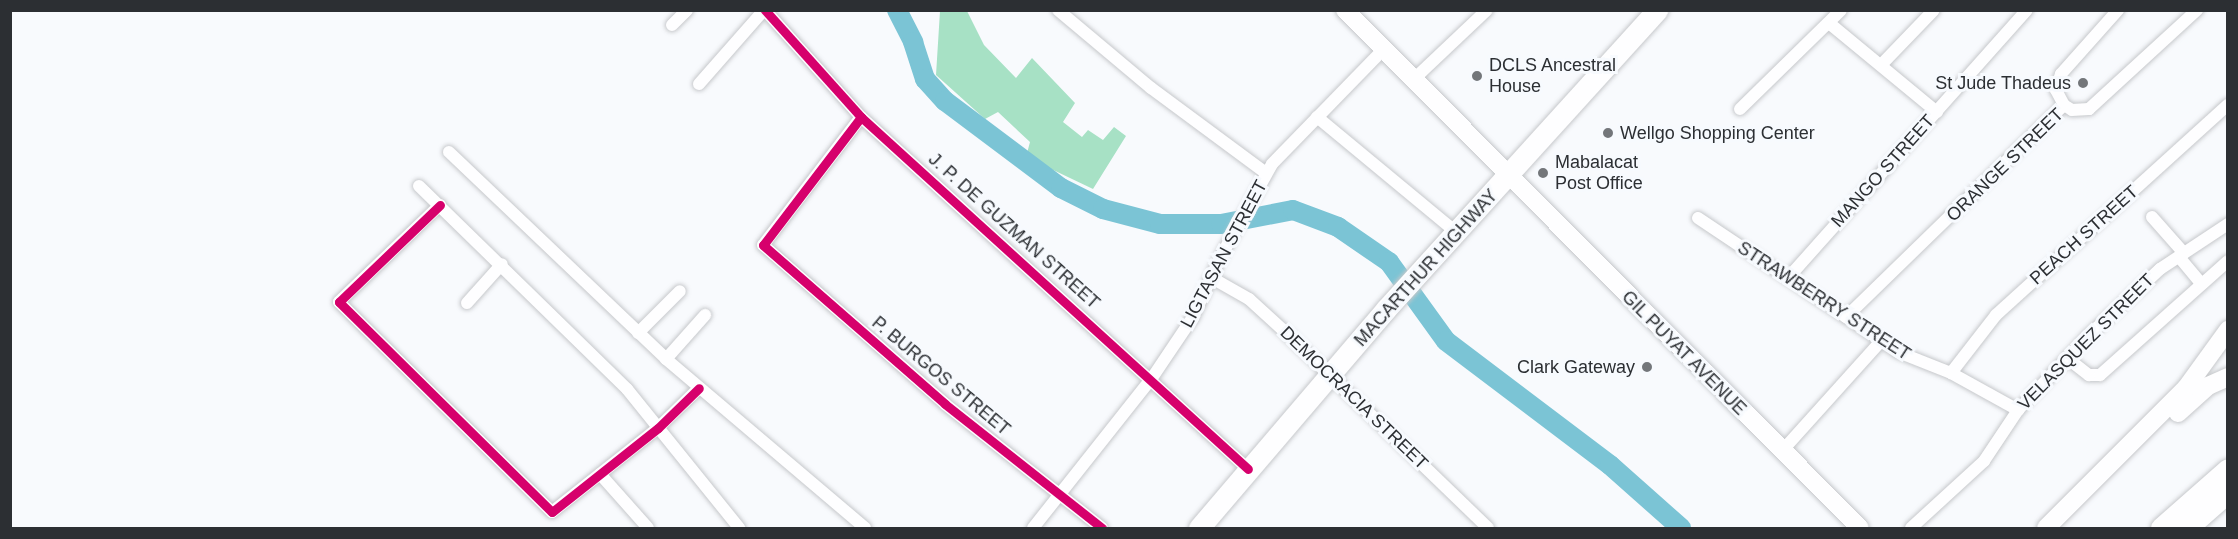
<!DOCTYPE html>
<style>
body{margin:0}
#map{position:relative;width:2238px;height:539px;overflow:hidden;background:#f8fafd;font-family:Helvetica,sans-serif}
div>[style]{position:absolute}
.forest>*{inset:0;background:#a7e1c5}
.river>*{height:20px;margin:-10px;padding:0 10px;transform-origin:10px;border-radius:10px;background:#7bc4d5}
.roads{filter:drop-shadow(0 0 2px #c6c8cb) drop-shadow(0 0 2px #c6c8cb)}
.street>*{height:12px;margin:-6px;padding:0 6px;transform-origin:6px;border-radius:6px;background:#fefeff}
.primary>*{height:18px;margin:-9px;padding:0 9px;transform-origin:9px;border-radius:9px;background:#fefeff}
.highway>*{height:21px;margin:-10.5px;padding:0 10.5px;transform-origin:10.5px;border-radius:10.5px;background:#fefeff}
.cycleway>*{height:9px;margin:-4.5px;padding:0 4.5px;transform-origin:4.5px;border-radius:4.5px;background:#d6006c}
.dots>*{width:16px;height:16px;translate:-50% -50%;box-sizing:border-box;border:3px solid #f7fafe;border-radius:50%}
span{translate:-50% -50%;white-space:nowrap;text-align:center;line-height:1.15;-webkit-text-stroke:6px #f7fafe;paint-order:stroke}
.poi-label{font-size:18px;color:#2c2f33}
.left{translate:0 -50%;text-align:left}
.right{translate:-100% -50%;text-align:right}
.street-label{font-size:18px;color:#2c2f33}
.frame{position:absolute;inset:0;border:12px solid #2c2f33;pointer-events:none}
</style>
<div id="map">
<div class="forest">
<div style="clip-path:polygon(940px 11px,967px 11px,984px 45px,1016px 78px,1032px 58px,1075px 103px,1063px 122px,1082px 137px,1088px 130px,1103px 140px,1114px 127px,1126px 136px,1093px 189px,1026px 157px,1030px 142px,998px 112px,985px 119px,936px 75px)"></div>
</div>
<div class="river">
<div style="left:897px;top:10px;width:36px;rotate:63deg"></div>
<div style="left:913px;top:42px;width:39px;rotate:72deg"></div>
<div style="left:925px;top:79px;width:30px;rotate:48deg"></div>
<div style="left:945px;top:101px;width:145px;rotate:36.9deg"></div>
<div style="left:1061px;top:188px;width:47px;rotate:26.6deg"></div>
<div style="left:1103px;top:209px;width:59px;rotate:14.7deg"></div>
<div style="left:1160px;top:224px;width:61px"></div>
<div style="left:1221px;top:224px;width:73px;rotate:-11deg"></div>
<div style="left:1293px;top:210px;width:48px;rotate:20.7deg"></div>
<div style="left:1338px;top:227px;width:62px;rotate:34.5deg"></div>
<div style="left:1389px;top:262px;width:97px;rotate:54.2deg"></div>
<div style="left:1446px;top:341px;width:206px;rotate:37.1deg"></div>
<div style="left:1610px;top:465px;width:95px;rotate:41.6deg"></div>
</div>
<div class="roads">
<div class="street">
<div style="left:765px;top:10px;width:144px;rotate:48.1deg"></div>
<div style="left:861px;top:117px;width:523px;rotate:42.29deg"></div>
<div style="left:1058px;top:10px;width:121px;rotate:40deg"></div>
<div style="left:1151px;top:88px;width:143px;rotate:36.5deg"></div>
<div style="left:1829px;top:23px;width:140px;rotate:39.5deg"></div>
<div style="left:672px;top:25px;width:21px;rotate:-45deg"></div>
<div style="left:1881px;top:65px;width:76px;rotate:-46.1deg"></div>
<div style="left:1414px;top:79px;width:100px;rotate:-43.4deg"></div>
<div style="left:699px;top:84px;width:98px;rotate:-48.7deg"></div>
<div style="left:2064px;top:105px;width:9px;rotate:32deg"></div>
<div style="left:2072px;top:110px;width:17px;rotate:-3deg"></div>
<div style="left:2089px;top:109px;width:147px;rotate:-42.5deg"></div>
<div style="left:2064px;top:105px;width:17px;rotate:-118deg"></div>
<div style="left:2056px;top:90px;width:17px;rotate:-73deg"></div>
<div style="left:2061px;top:74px;width:86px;rotate:-48.3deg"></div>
<div style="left:1740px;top:109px;width:141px;rotate:-44.4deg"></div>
<div style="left:861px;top:117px;width:161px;rotate:127.4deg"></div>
<div style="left:763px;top:245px;width:242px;rotate:41.1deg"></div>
<div style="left:945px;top:404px;width:200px;rotate:38.3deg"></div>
<div style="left:1317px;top:117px;width:180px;rotate:39.6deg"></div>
<div style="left:449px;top:152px;width:300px;rotate:43.6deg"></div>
<div style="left:666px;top:359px;width:261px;rotate:40.3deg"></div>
<div style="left:419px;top:186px;width:291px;rotate:44.3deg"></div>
<div style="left:627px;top:389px;width:179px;rotate:51.1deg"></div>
<div style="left:440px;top:205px;width:140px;rotate:136.2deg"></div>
<div style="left:339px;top:302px;width:299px;rotate:44.6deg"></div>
<div style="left:552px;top:512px;width:135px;rotate:-38.4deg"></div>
<div style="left:658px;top:428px;width:57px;rotate:-44.3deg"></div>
<div style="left:2152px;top:217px;width:48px;rotate:48.4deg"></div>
<div style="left:1698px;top:218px;width:241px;rotate:33.8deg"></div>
<div style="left:1898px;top:352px;width:57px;rotate:21.6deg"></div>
<div style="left:1951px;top:373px;width:77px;rotate:28.9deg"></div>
<div style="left:2179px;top:257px;width:35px;rotate:50deg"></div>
<div style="left:1212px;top:278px;width:43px;rotate:29.6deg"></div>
<div style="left:1249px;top:299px;width:46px;rotate:42.4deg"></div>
<div style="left:1283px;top:330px;width:285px;rotate:44deg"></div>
<div style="left:1788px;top:278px;width:359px;rotate:-48.3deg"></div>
<div style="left:467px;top:303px;width:52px;rotate:-48.1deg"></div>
<div style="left:1846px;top:317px;width:304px;rotate:-44.2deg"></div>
<div style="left:638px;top:333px;width:59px;rotate:-45deg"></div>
<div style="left:2067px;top:358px;width:28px;rotate:38deg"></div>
<div style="left:2089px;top:375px;width:11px"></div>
<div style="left:2100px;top:375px;width:171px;rotate:-41.7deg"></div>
<div style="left:666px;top:359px;width:59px;rotate:-48.4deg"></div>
<div style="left:1951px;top:373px;width:73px;rotate:-52.2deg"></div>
<div style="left:1996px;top:315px;width:313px;rotate:-42.2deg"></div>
<div style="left:1782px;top:451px;width:148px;rotate:-48deg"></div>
<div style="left:600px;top:474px;width:72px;rotate:48.4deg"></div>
<div style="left:1033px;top:528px;width:191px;rotate:-51.6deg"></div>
<div style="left:1152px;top:378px;width:73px;rotate:-56.1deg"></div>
<div style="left:1193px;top:317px;width:65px;rotate:-65.4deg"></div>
<div style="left:1220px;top:258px;width:107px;rotate:-61deg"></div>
<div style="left:1272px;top:164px;width:161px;rotate:-45.8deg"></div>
<div style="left:1911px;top:528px;width:99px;rotate:-42.5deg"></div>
<div style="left:1984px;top:461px;width:61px;rotate:-56.3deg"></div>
<div style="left:2018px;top:410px;width:100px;rotate:-46.6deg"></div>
<div style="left:2087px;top:337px;width:100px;rotate:-43deg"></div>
<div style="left:2160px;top:269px;width:82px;rotate:-33.5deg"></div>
</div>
<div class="primary">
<div style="left:1345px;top:10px;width:730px;rotate:45.17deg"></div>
<div style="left:2178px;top:413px;width:40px;rotate:-42deg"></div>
<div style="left:2208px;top:386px;width:22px;rotate:-24deg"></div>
<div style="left:2046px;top:528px;width:198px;rotate:-45deg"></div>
<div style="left:2186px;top:388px;width:72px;rotate:-54.1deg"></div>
</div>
<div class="highway">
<div style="left:1199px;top:528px;width:288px;rotate:-49.5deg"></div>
<div style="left:1386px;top:309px;width:404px;rotate:-47.8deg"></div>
<div style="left:2161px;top:528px;width:89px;rotate:-41.4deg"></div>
<div style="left:2187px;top:528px;width:55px;rotate:-41.3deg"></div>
</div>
</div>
<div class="cycleway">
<div style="left:765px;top:10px;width:144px;rotate:48.1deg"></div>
<div style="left:861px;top:117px;width:523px;rotate:42.29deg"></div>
<div style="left:861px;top:117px;width:161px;rotate:127.4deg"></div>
<div style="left:763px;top:245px;width:242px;rotate:41.1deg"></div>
<div style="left:945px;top:404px;width:200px;rotate:38.3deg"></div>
<div style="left:440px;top:205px;width:140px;rotate:136.2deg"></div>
<div style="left:339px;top:302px;width:299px;rotate:44.6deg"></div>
<div style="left:552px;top:512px;width:135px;rotate:-38.4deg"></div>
<div style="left:658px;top:428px;width:57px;rotate:-44.3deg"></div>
</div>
<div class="dots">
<div style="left:1477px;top:76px;background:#73767a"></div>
<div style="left:2083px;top:83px;background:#73767a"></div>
<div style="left:1608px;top:133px;background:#73767a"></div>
<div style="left:1543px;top:173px;background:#73767a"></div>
<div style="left:1647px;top:367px;background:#73767a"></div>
</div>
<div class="poi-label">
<span class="left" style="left:1489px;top:76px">DCLS Ancestral<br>House</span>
<span class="right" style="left:2071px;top:83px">St Jude Thadeus</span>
<span class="left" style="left:1620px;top:133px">Wellgo Shopping Center</span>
<span class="left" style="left:1555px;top:173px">Mabalacat<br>Post Office</span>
<span class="right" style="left:1635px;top:367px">Clark Gateway</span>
</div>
<div class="street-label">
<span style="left:2005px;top:165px;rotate:-44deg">ORANGE STREET</span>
<span style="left:1883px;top:171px;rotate:-48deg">MANGO STREET</span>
<span style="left:1014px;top:231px;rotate:42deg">J. P. DE GUZMAN STREET</span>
<span style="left:2084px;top:235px;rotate:-42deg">PEACH STREET</span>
<span style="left:1224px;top:254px;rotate:-62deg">LIGTASAN STREET</span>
<span style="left:1426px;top:268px;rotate:-48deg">MACARTHUR HIGHWAY</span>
<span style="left:1824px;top:301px;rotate:33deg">STRAWBERRY STREET</span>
<span style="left:2086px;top:342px;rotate:-45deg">VELASQUEZ STREET</span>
<span style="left:1684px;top:353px;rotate:45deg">GIL PUYAT AVENUE</span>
<span style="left:941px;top:376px;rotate:40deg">P. BURGOS STREET</span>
<span style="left:1354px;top:398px;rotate:44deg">DEMOCRACIA STREET</span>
</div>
<div class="frame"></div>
</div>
